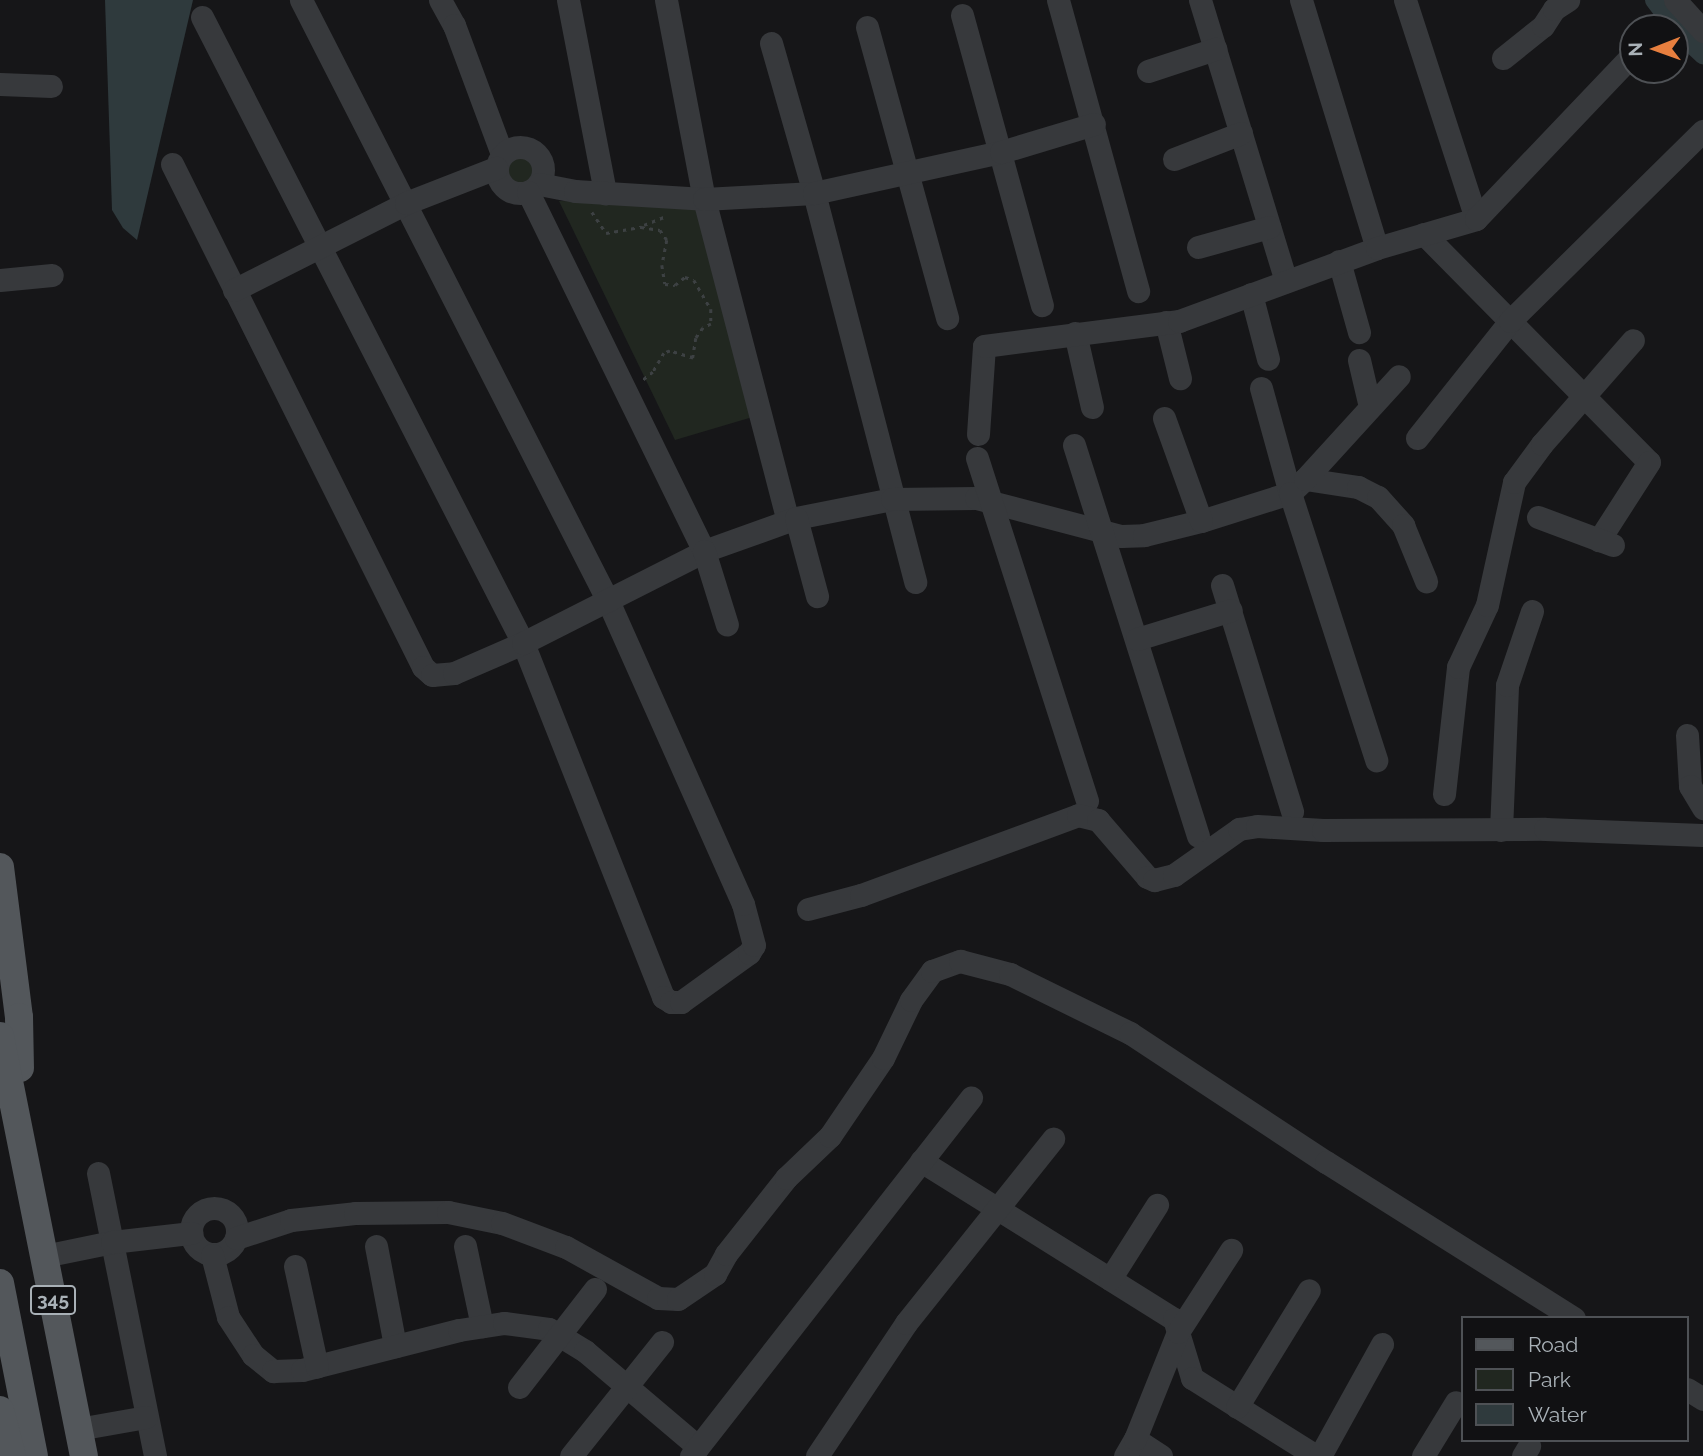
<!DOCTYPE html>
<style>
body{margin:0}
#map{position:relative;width:1703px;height:1456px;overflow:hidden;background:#161618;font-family:Raleway,sans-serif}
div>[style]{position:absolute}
.green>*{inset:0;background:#212720}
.round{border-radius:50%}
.water>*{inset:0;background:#2f3a3d}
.canal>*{height:18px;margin:-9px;padding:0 9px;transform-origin:9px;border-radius:9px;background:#2f3a3d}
.path>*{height:2.5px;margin-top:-1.25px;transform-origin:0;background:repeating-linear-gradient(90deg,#3d4143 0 3.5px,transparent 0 8.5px)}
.minor>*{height:23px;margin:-11.5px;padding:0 11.5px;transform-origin:11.5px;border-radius:11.5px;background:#37393c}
.minor>.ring{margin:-11.5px;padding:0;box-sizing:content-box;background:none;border:23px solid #37393c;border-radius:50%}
.major>*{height:28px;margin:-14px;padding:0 14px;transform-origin:14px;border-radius:14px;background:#53575b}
span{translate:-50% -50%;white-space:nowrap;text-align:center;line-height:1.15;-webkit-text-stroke:5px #111113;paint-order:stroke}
.shield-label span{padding:2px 5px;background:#111113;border:2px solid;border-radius:5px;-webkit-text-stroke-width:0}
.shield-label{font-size:19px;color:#a9b1b7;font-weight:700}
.legend{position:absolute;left:1461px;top:1316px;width:228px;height:126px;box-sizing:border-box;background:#111113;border:2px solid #4e5155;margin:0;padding:9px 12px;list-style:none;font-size:21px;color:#a9b1b7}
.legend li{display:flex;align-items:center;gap:14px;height:35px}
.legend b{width:35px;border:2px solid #4e5155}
.north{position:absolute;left:1619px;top:14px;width:70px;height:70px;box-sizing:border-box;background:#111113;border:2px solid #4e5155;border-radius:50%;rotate:269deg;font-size:19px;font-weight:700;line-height:28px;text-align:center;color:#a9b1b7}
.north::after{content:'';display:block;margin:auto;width:24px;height:32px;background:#e77f3f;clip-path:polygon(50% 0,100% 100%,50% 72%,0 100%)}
</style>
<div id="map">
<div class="green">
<div class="round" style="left:507px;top:157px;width:26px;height:26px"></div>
<div style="clip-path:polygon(559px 201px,697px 204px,756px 416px,675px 440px)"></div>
</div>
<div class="water">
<div style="clip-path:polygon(105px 0,193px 0,137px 240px,123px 228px,112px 210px)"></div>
</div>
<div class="canal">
<div style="left:1654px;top:0;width:41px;rotate:52.9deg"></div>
<div style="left:1679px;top:33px;width:33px;rotate:43deg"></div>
</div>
<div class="path">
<div style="left:592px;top:212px;width:25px;rotate:56deg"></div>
<div style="left:606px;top:233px;width:36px;rotate:-10deg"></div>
<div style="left:641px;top:227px;width:19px;rotate:9deg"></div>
<div style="left:660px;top:230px;width:12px;rotate:55deg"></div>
<div style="left:667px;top:240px;width:25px;rotate:101deg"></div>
<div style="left:662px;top:265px;width:19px;rotate:81deg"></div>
<div style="left:665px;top:284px;width:10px;rotate:6deg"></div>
<div style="left:675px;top:285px;width:13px;rotate:-39deg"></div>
<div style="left:685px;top:277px;width:9px;rotate:18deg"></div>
<div style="left:694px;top:280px;width:34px;rotate:60deg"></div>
<div style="left:711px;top:309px;width:15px;rotate:90deg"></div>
<div style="left:711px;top:324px;width:9px;rotate:153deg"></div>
<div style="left:703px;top:328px;width:12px;rotate:125deg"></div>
<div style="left:696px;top:338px;width:20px;rotate:99deg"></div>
<div style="left:693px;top:358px;width:24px;rotate:-163deg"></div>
<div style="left:670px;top:351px;width:6px;rotate:162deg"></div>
<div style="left:664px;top:353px;width:22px;rotate:120deg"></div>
<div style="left:653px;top:372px;width:13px;rotate:141deg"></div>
<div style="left:644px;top:225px;width:22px;rotate:-22deg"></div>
</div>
<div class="minor">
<div style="left:440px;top:0;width:29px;rotate:61deg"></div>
<div style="left:454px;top:25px;width:138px;rotate:69.6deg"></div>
<div style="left:568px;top:0;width:197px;rotate:79.1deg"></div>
<div style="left:666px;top:0;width:203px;rotate:79.2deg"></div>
<div style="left:704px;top:199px;width:333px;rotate:75.4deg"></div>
<div style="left:1058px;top:0;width:302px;rotate:74.6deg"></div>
<div style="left:1200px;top:0;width:294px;rotate:73deg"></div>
<div style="left:1301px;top:0;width:259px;rotate:73deg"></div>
<div style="left:1405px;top:0;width:230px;rotate:72deg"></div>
<div style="left:1675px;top:0;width:42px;rotate:47.9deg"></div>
<div style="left:962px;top:15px;width:301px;rotate:74.6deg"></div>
<div style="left:202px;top:17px;width:704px;rotate:62.85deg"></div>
<div style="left:523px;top:643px;width:381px;rotate:68.4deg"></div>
<div style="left:663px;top:997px;width:9px;rotate:32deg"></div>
<div style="left:671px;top:1002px;width:10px"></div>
<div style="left:681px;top:1002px;width:84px;rotate:-35.8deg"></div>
<div style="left:749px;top:953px;width:9px;rotate:-58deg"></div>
<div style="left:754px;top:945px;width:42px;rotate:-105deg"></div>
<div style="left:743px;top:904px;width:332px;rotate:-114deg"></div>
<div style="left:608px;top:601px;width:675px;rotate:-117.06deg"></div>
<div style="left:867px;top:27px;width:302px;rotate:74.6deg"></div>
<div style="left:771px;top:43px;width:156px;rotate:74deg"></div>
<div style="left:814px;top:193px;width:402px;rotate:75.4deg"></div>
<div style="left:1503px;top:58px;width:51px;rotate:-38.7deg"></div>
<div style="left:1543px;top:26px;width:20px;rotate:-57deg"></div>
<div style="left:1554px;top:9px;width:17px;rotate:-33deg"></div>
<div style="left:1148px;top:71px;width:71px;rotate:-18.2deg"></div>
<div style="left:0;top:84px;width:51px;rotate:2.2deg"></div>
<div class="ring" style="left:497px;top:147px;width:23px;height:23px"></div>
<div style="left:1174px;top:159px;width:72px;rotate:-21.2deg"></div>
<div style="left:172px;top:164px;width:562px;rotate:63.48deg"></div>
<div style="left:423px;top:667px;width:12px;rotate:42deg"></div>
<div style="left:432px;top:675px;width:22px;rotate:-5deg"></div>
<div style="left:454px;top:673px;width:75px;rotate:-23.5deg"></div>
<div style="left:523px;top:643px;width:203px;rotate:-26.9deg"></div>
<div style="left:704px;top:551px;width:98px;rotate:-19.7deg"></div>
<div style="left:796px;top:518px;width:98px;rotate:-11.2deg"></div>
<div style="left:892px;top:499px;width:84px;rotate:-0.7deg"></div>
<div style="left:976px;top:498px;width:150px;rotate:14.7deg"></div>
<div style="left:1121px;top:536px;width:23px;rotate:-2deg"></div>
<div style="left:1144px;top:535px;width:59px;rotate:-13.8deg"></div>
<div style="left:1201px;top:521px;width:93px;rotate:-17.5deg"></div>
<div style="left:1290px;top:493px;width:21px;rotate:-43deg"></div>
<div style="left:1305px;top:479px;width:54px;rotate:8.6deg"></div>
<div style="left:1358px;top:487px;width:22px;rotate:27deg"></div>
<div style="left:1378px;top:497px;width:38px;rotate:48deg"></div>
<div style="left:1403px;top:525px;width:61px;rotate:67.7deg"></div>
<div style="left:539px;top:184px;width:37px;rotate:11deg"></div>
<div style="left:575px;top:191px;width:129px;rotate:3.5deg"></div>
<div style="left:704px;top:199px;width:110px;rotate:-3.1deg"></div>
<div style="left:814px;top:193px;width:191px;rotate:-12.4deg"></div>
<div style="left:1001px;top:152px;width:97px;rotate:-16.8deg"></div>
<div style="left:528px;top:192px;width:400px;rotate:63.9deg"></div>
<div style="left:704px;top:551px;width:77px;rotate:72.7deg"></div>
<div style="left:1424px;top:234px;width:320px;rotate:45.4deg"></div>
<div style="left:1649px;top:462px;width:93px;rotate:122.7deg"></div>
<div style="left:1198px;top:247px;width:74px;rotate:-15.7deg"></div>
<div style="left:1339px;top:261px;width:74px;rotate:74.3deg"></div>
<div style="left:0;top:280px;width:52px;rotate:-5.5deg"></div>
<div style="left:234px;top:290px;width:193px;rotate:-26.8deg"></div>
<div style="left:406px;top:203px;width:97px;rotate:-21.3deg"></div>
<div style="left:1251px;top:294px;width:67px;rotate:75.3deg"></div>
<div style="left:1166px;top:322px;width:58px;rotate:76deg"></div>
<div style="left:1075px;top:333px;width:76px;rotate:77.1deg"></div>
<div style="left:1359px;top:360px;width:48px;rotate:76.8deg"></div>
<div style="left:1261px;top:388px;width:109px;rotate:74.6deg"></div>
<div style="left:1290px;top:493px;width:281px;rotate:72.1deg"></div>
<div style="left:1164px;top:418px;width:109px;rotate:70.2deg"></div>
<div style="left:978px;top:434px;width:88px;rotate:-86.1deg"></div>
<div style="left:984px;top:346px;width:197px;rotate:-7.3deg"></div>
<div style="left:1179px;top:321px;width:211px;rotate:-20.2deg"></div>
<div style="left:1377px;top:248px;width:103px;rotate:-16.3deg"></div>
<div style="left:1476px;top:219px;width:228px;rotate:-46.4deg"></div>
<div style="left:1417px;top:438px;width:149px;rotate:-51.5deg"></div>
<div style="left:1510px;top:321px;width:271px;rotate:-44.6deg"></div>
<div style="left:1074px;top:445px;width:410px;rotate:72.4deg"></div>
<div style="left:977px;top:458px;width:360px;rotate:72.2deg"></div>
<div style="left:1305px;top:479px;width:139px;rotate:-47.6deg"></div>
<div style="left:1538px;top:517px;width:80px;rotate:20.5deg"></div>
<div style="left:796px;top:518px;width:81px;rotate:74.9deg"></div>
<div style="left:1222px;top:585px;width:237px;rotate:72.8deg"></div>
<div style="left:1137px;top:639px;width:98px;rotate:-17.1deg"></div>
<div style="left:1687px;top:735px;width:51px;rotate:86.6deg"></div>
<div style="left:1690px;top:786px;width:26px;rotate:59deg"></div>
<div style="left:1444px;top:794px;width:128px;rotate:-83.7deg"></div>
<div style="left:1458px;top:667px;width:68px;rotate:-64.9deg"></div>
<div style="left:1487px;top:605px;width:126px;rotate:-77.6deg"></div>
<div style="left:1514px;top:482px;width:47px;rotate:-53.6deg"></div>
<div style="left:1542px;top:444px;width:138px;rotate:-48.8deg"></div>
<div style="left:1501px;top:830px;width:145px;rotate:-87.6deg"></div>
<div style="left:1507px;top:685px;width:78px;rotate:-71.3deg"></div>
<div style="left:808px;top:909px;width:55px;rotate:-14.8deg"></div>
<div style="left:861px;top:895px;width:231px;rotate:-20.2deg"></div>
<div style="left:1078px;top:815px;width:21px;rotate:14deg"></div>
<div style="left:1098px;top:820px;width:75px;rotate:49.3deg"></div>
<div style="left:1147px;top:877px;width:8px;rotate:23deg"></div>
<div style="left:1154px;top:880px;width:21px;rotate:-14deg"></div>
<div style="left:1174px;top:875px;width:80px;rotate:-35.3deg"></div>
<div style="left:1239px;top:829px;width:18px;rotate:-9deg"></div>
<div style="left:1257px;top:826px;width:66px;rotate:3.5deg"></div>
<div style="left:1323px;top:830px;width:222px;rotate:-0.3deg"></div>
<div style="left:1545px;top:829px;width:158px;rotate:2.2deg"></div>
<div style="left:921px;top:1161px;width:298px;rotate:32deg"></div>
<div style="left:1174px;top:1319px;width:62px;rotate:73deg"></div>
<div style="left:1192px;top:1378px;width:146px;rotate:32.2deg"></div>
<div style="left:98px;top:1173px;width:289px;rotate:78.6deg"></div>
<div class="ring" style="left:191px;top:1208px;width:23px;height:23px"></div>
<div style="left:236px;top:1238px;width:58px;rotate:-18.1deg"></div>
<div style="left:291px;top:1220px;width:64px;rotate:-6.2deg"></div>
<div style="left:355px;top:1213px;width:93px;rotate:-0.6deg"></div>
<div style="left:448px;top:1212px;width:55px;rotate:11.5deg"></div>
<div style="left:502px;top:1223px;width:68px;rotate:20.6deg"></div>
<div style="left:566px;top:1247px;width:105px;rotate:29deg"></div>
<div style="left:658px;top:1298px;width:20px;rotate:3deg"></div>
<div style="left:678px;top:1299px;width:45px;rotate:-34deg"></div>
<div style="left:715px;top:1274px;width:23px;rotate:-61deg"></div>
<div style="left:726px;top:1254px;width:97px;rotate:-51.7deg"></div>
<div style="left:786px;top:1178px;width:61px;rotate:-43.7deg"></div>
<div style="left:830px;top:1136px;width:94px;rotate:-55.8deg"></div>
<div style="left:883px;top:1058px;width:64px;rotate:-64.2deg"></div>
<div style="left:911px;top:1000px;width:36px;rotate:-54deg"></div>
<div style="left:932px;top:971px;width:30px;rotate:-20deg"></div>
<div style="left:960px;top:961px;width:52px;rotate:14.6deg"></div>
<div style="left:1010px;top:974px;width:134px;rotate:26.2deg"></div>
<div style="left:1130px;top:1033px;width:235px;rotate:33.4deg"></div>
<div style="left:1326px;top:1162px;width:293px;rotate:32.2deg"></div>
<div style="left:376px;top:1246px;width:102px;rotate:79.2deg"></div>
<div style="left:465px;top:1246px;width:82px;rotate:78deg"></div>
<div style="left:212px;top:1255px;width:64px;rotate:75.5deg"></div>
<div style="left:228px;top:1317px;width:45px;rotate:56.7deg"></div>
<div style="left:253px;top:1355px;width:26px;rotate:39deg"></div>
<div style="left:273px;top:1371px;width:29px;rotate:-2deg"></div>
<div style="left:302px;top:1370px;width:162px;rotate:-14.3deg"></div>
<div style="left:459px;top:1330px;width:46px;rotate:-8.8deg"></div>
<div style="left:504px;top:1323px;width:45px;rotate:7.6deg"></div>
<div style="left:549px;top:1329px;width:42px;rotate:31.4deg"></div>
<div style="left:585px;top:1351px;width:148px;rotate:40.3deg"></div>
<div style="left:44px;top:1256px;width:69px;rotate:-11.6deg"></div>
<div style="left:112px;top:1242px;width:80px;rotate:-6.5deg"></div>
<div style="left:295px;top:1266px;width:103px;rotate:77.7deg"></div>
<div style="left:1110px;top:1279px;width:88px;rotate:-57.6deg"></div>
<div style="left:519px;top:1387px;width:124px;rotate:-52.2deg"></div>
<div style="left:1687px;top:1389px;width:19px;rotate:32deg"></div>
<div style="left:1237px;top:1407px;width:137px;rotate:-58.4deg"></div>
<div style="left:78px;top:1429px;width:69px;rotate:-10deg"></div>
<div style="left:1135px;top:1439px;width:31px;rotate:33deg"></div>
<div style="left:571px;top:1456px;width:146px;rotate:-51.4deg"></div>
<div style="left:691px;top:1456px;width:455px;rotate:-52deg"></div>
<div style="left:817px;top:1456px;width:160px;rotate:-56.2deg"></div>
<div style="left:906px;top:1323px;width:236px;rotate:-51.4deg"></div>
<div style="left:1125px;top:1456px;width:20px;rotate:-60deg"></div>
<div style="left:1135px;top:1439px;width:115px;rotate:-68.1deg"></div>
<div style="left:1178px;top:1332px;width:98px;rotate:-57.1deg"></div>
<div style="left:1320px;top:1456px;width:128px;rotate:-61deg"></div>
<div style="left:1423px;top:1456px;width:63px;rotate:-58.6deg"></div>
<div style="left:1523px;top:1456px;width:12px;rotate:-59deg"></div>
</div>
<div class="major">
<div style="left:0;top:867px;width:151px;rotate:82.8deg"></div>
<div style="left:19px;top:1017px;width:51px;rotate:88.9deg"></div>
<div style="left:0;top:1036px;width:428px;rotate:78.7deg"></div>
<div style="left:0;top:1283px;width:176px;rotate:78.9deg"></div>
<div style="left:0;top:1410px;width:48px;rotate:75.4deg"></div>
</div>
<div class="shield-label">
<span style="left:53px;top:1300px">345</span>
</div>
<ul class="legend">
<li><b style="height:9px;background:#53575b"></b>Road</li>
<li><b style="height:19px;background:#212720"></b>Park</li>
<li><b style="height:19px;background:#2f3a3d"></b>Water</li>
</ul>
<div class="north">N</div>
</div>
